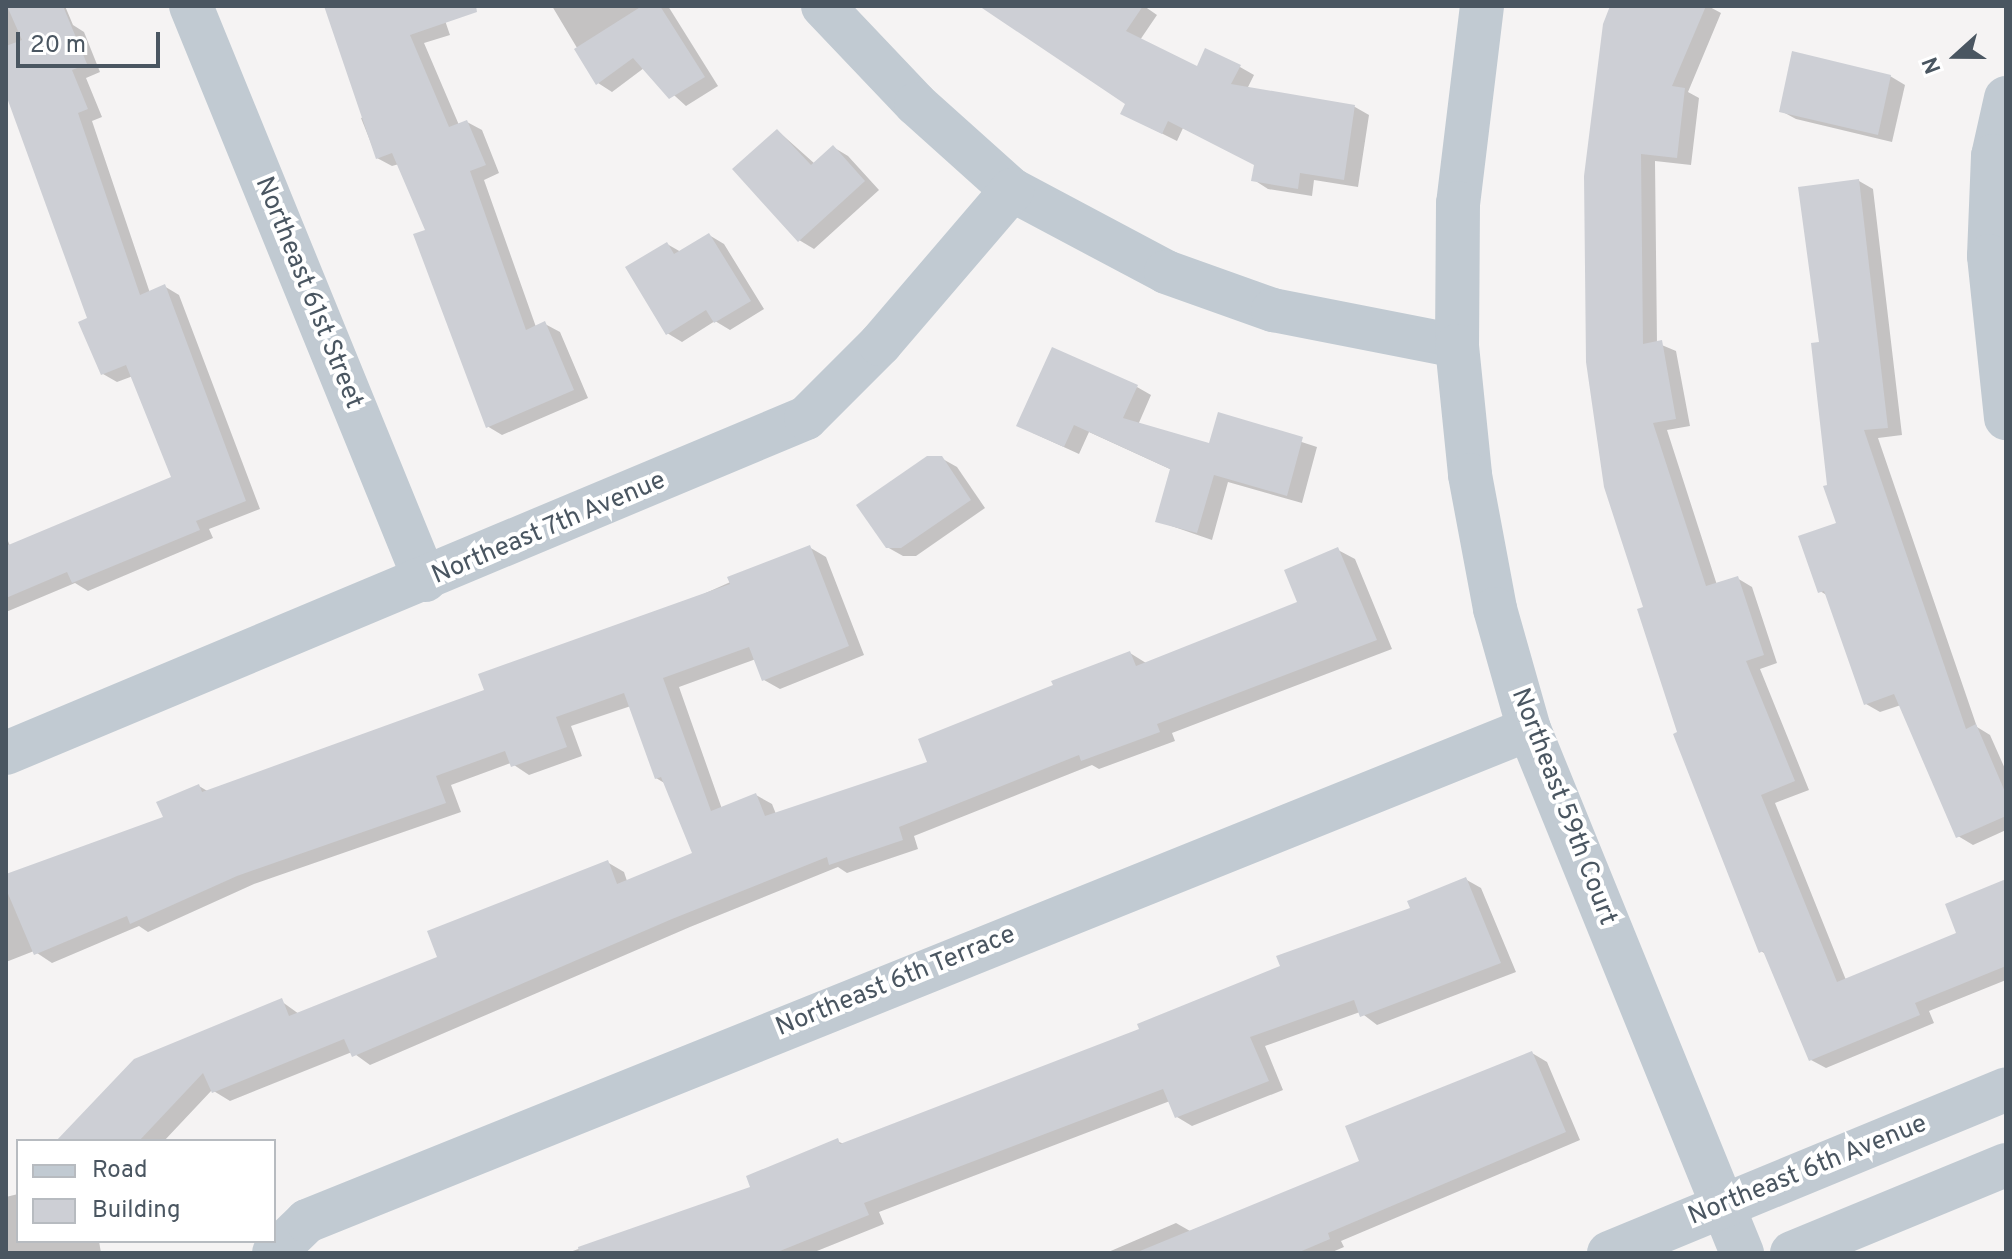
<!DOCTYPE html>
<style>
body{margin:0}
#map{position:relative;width:2012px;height:1259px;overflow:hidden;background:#f5f3f3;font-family:Overpass,sans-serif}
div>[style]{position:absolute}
.shadow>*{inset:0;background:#0003}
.building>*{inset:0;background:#cdcfd5}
.minor>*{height:44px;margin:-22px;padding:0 22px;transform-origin:22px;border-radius:22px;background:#c1cad2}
.tertiary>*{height:44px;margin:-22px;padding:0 22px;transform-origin:22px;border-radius:22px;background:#c1cad2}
span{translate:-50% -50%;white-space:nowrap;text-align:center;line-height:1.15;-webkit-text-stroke:8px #fff;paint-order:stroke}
.street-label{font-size:26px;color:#4a5661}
.frame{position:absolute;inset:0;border:8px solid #4a5661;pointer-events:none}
.legend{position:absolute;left:16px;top:1139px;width:260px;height:104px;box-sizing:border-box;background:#fff;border:2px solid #b7bbc0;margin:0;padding:10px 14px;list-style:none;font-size:24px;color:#4a5661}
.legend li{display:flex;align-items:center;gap:16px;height:40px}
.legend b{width:40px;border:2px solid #b7bbc0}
.north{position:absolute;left:1916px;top:16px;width:80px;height:80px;-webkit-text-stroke:6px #fff;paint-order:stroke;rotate:249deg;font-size:22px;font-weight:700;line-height:32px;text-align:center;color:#4a5661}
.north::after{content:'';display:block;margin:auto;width:28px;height:36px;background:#4a5661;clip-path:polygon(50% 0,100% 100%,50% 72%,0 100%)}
.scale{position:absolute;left:16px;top:32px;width:144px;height:36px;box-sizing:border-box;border:4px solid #4a5661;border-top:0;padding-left:10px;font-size:24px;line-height:28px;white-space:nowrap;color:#4a5661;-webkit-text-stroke:6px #fff;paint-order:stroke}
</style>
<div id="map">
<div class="shadow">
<div style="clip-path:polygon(6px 6px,65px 6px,73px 25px,84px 32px,100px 72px,86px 78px,102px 117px,92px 121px,150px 293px,164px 286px,179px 295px,260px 509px,209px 529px,213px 538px,88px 591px,75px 583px,6px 612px,6px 536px,10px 546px,174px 478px,133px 376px,117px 382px,103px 374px,90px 319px,6px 89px)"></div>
<div style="clip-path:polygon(330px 6px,440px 6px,450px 35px,424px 43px,459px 125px,467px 122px,482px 130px,499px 173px,484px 180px,536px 327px,545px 324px,560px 332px,588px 398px,502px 435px,487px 426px,427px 231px,399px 164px,392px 166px,377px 158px,361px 118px,364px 117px)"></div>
<div style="clip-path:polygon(552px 6px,668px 6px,718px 86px,686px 106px,644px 68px,612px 92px,598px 83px)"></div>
<div style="clip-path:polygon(982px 6px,1144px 6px,1157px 15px,1140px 40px,1198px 68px,1240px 67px,1254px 75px,1247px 89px,1355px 107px,1369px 115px,1358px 187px,1314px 180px,1312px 196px,1268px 189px,1254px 180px,1256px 165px,1183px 128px,1177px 141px,1137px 121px,1127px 104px)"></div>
<div style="clip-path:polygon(1612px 6px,1708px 6px,1721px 13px,1688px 92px,1699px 98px,1691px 165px,1655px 161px,1657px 343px,1676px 351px,1690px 426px,1667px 430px,1717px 585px,1737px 578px,1752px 587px,1777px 663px,1760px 669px,1809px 790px,1775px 803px,1846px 980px,1959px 934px,2006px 888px,2006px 980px,1929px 1011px,1934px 1023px,1826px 1068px,1811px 1060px,1767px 955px,1761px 951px,1680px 734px,1646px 608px)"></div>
<div style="clip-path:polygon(1890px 76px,1905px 85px,1892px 142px,1796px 119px,1781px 111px)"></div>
<div style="clip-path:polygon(778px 131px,815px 164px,833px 147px,848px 156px,879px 190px,814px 249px,799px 240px)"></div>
<div style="clip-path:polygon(1859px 181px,1873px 189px,1902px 435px,1878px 438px,1977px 727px,1990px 735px,2006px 771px,2006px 830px,1973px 845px,1958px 836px,1901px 705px,1880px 712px,1866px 704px,1828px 596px,1820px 591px,1838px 524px,1829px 486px,1821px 344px)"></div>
<div style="clip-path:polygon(709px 235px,724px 244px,764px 309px,730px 330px,715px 321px,682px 342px,667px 333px,667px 244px,681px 252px)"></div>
<div style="clip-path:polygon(1137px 387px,1151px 395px,1138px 425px,1210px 445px,1219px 415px,1317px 447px,1302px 503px,1228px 482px,1212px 540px,1157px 521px,1172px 470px,1089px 432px,1079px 454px,1033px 433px)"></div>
<div style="clip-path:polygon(941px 458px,957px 467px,985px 508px,916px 556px,903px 556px,887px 547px)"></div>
<div style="clip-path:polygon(809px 547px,826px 557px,864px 655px,780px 689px,764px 680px,756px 659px,679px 687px,722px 809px,756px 795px,772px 804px,776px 814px,930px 763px,1130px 653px,1146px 663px,1300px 603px,1338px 550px,1355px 559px,1392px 649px,1172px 733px,1175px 741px,1099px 769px,1092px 765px,914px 836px,918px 849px,847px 873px,838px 867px,690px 927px,370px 1065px,352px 1052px,230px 1101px,212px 1090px,164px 1141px,92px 1141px,281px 1001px,299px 1014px,440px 959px,607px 862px,624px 872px,627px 881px,695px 854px,666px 784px,656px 778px,631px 706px,571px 726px,582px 756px,529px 775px,511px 763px,451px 785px,461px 812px,254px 884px,148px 932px,139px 926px,52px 963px,34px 951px,6px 962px,6px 876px,165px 818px,199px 786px,209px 792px,486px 691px)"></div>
<div style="clip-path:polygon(1465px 879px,1481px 888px,1516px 972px,1377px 1025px,1360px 1012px,1265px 1046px,1283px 1090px,1192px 1126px,1177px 1117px,1170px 1101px,879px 1212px,884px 1224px,812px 1253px,567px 1253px,753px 1188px,837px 1141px,844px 1144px,1142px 1030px,1413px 909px)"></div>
<div style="clip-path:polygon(1532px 1053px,1547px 1062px,1580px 1140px,1341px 1241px,1344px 1247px,1330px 1253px,1106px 1253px,1176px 1223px,1190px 1231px,1362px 1162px)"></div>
<div style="clip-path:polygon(18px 1194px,18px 1241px,99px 1241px,101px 1253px,7px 1253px,6px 1197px)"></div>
</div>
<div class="building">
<div style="clip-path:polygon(7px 6px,63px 6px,87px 64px,72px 70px,88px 109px,78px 113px,140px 295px,165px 284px,246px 501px,196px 521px,200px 530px,72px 583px,67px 572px,6px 598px,6px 546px,171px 477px,126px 365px,101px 375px,78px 322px,87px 318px,6px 95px,6px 46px,22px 40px)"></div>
<div style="clip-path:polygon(324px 6px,476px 6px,477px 12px,410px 35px,449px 127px,467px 120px,486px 165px,470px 171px,526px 330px,545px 321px,574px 390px,486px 428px,413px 234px,425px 230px,392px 153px,376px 159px)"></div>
<div style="clip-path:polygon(642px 6px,660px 6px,705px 77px,669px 99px,633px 58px,596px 85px,574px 49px)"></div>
<div style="clip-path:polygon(979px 6px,1143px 6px,1126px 31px,1197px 66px,1205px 48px,1241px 65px,1231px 84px,1355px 105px,1344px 180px,1300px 173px,1298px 189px,1251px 181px,1254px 165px,1168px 121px,1162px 134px,1120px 114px,1125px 104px)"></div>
<div style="clip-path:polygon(1610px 6px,1706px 6px,1672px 86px,1685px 88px,1677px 158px,1641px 154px,1643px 344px,1662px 340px,1676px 419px,1653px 423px,1706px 586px,1738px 576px,1764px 655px,1746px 661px,1795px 781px,1761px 795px,1837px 982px,1956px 933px,1945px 904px,2006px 879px,2006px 966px,1915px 1003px,1920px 1015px,1809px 1061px,1763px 951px,1759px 953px,1673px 734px,1677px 732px,1637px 609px,1643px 607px,1604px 487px,1586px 362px,1584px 176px,1603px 24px)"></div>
<div style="clip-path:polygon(1792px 51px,1891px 75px,1878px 135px,1779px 112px)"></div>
<div style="clip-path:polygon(777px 129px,811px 165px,833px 145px,865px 181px,798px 242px,732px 169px)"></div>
<div style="clip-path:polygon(1859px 179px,1888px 428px,1864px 430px,1966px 729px,1976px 724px,2006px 794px,2006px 816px,1956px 838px,1894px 694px,1864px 705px,1824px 591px,1818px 593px,1798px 536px,1836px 523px,1823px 486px,1827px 485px,1811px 343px,1819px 342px,1798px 187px)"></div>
<div style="clip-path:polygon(709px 233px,751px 301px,714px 323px,706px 310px,666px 335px,625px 267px,667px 242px,674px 254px)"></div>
<div style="clip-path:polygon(1052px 347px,1138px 385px,1123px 418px,1209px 443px,1218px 412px,1303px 437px,1287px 496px,1214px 475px,1197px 533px,1155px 522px,1170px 469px,1074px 425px,1064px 447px,1016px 426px)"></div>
<div style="clip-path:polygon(927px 456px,942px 456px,971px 500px,901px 548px,886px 548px,856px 505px)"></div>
<div style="clip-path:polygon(810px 545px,849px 646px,762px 681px,749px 647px,663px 678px,711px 811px,756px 793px,765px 816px,927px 762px,918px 739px,1053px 685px,1051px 681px,1130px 651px,1136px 666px,1297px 602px,1284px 570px,1338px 547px,1377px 640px,1157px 724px,1160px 732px,1081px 761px,1079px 755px,899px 827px,903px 840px,829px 865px,827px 857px,672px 919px,352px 1057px,344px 1039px,212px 1093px,203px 1073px,139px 1141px,56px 1141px,134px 1059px,282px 998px,289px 1016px,437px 957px,427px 931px,608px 860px,617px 884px,692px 853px,661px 777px,655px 779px,624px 693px,556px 717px,567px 747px,511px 767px,505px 751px,436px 776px,446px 803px,237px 876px,130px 924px,127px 916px,34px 955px,6px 889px,6px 874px,163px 817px,156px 802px,199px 784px,202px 792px,484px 690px,478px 674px,730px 584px,727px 577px)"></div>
<div style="clip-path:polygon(1466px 877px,1501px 963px,1360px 1017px,1354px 1000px,1250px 1037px,1269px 1081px,1175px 1118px,1163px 1089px,864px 1203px,869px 1215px,775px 1253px,579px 1253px,578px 1247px,750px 1187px,746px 1176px,838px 1138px,840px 1144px,1139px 1029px,1137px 1024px,1280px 966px,1276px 956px,1410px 908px,1407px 901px)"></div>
<div style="clip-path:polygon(1532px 1051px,1566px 1132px,1328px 1233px,1330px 1239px,1297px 1253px,1135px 1253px,1359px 1161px,1345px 1126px)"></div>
</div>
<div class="minor">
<div style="left:191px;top:6px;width:620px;rotate:67.82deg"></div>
<div style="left:823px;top:6px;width:135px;rotate:46.5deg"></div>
<div style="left:916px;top:104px;width:129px;rotate:41.9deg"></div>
<div style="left:1012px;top:190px;width:174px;rotate:28deg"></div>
<div style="left:1166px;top:272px;width:114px;rotate:19.6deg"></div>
<div style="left:1273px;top:310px;width:187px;rotate:11.1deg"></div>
<div style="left:1482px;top:6px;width:198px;rotate:96.9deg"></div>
<div style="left:1458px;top:203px;width:143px;rotate:90.4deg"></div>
<div style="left:1457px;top:346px;width:130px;rotate:84.2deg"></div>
<div style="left:1470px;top:475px;width:136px;rotate:79.4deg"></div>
<div style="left:1495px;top:609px;width:125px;rotate:74.2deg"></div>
<div style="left:1529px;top:729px;width:566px;rotate:67.88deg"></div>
<div style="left:2006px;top:98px;width:59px;rotate:102.6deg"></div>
<div style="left:1993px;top:156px;width:100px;rotate:92.3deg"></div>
<div style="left:1989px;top:256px;width:163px;rotate:84deg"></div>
<div style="left:6px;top:753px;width:867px;rotate:-22.72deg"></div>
<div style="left:806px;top:418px;width:105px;rotate:-45deg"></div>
<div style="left:880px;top:344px;width:203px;rotate:-49.4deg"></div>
<div style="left:274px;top:1253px;width:46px;rotate:-44.1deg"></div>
<div style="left:307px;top:1221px;width:1317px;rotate:-21.93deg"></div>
</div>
<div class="tertiary">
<div style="left:1609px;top:1253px;width:430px;rotate:-22.4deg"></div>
<div style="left:1792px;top:1253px;width:231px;rotate:-22.4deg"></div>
</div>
<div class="street-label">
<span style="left:308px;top:293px;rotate:68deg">Northeast 61st Street</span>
<span style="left:549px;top:529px;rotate:-23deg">Northeast 7th Avenue</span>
<span style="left:1563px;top:807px;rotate:69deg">Northeast 59th Court</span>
<span style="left:896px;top:982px;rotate:-22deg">Northeast 6th Terrace</span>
<span style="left:1808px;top:1171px;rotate:-22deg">Northeast 6th Avenue</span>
</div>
<div class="frame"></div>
<ul class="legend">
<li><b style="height:10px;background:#c1cad2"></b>Road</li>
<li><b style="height:22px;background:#cdcfd5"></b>Building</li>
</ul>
<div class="north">N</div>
<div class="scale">20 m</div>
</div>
